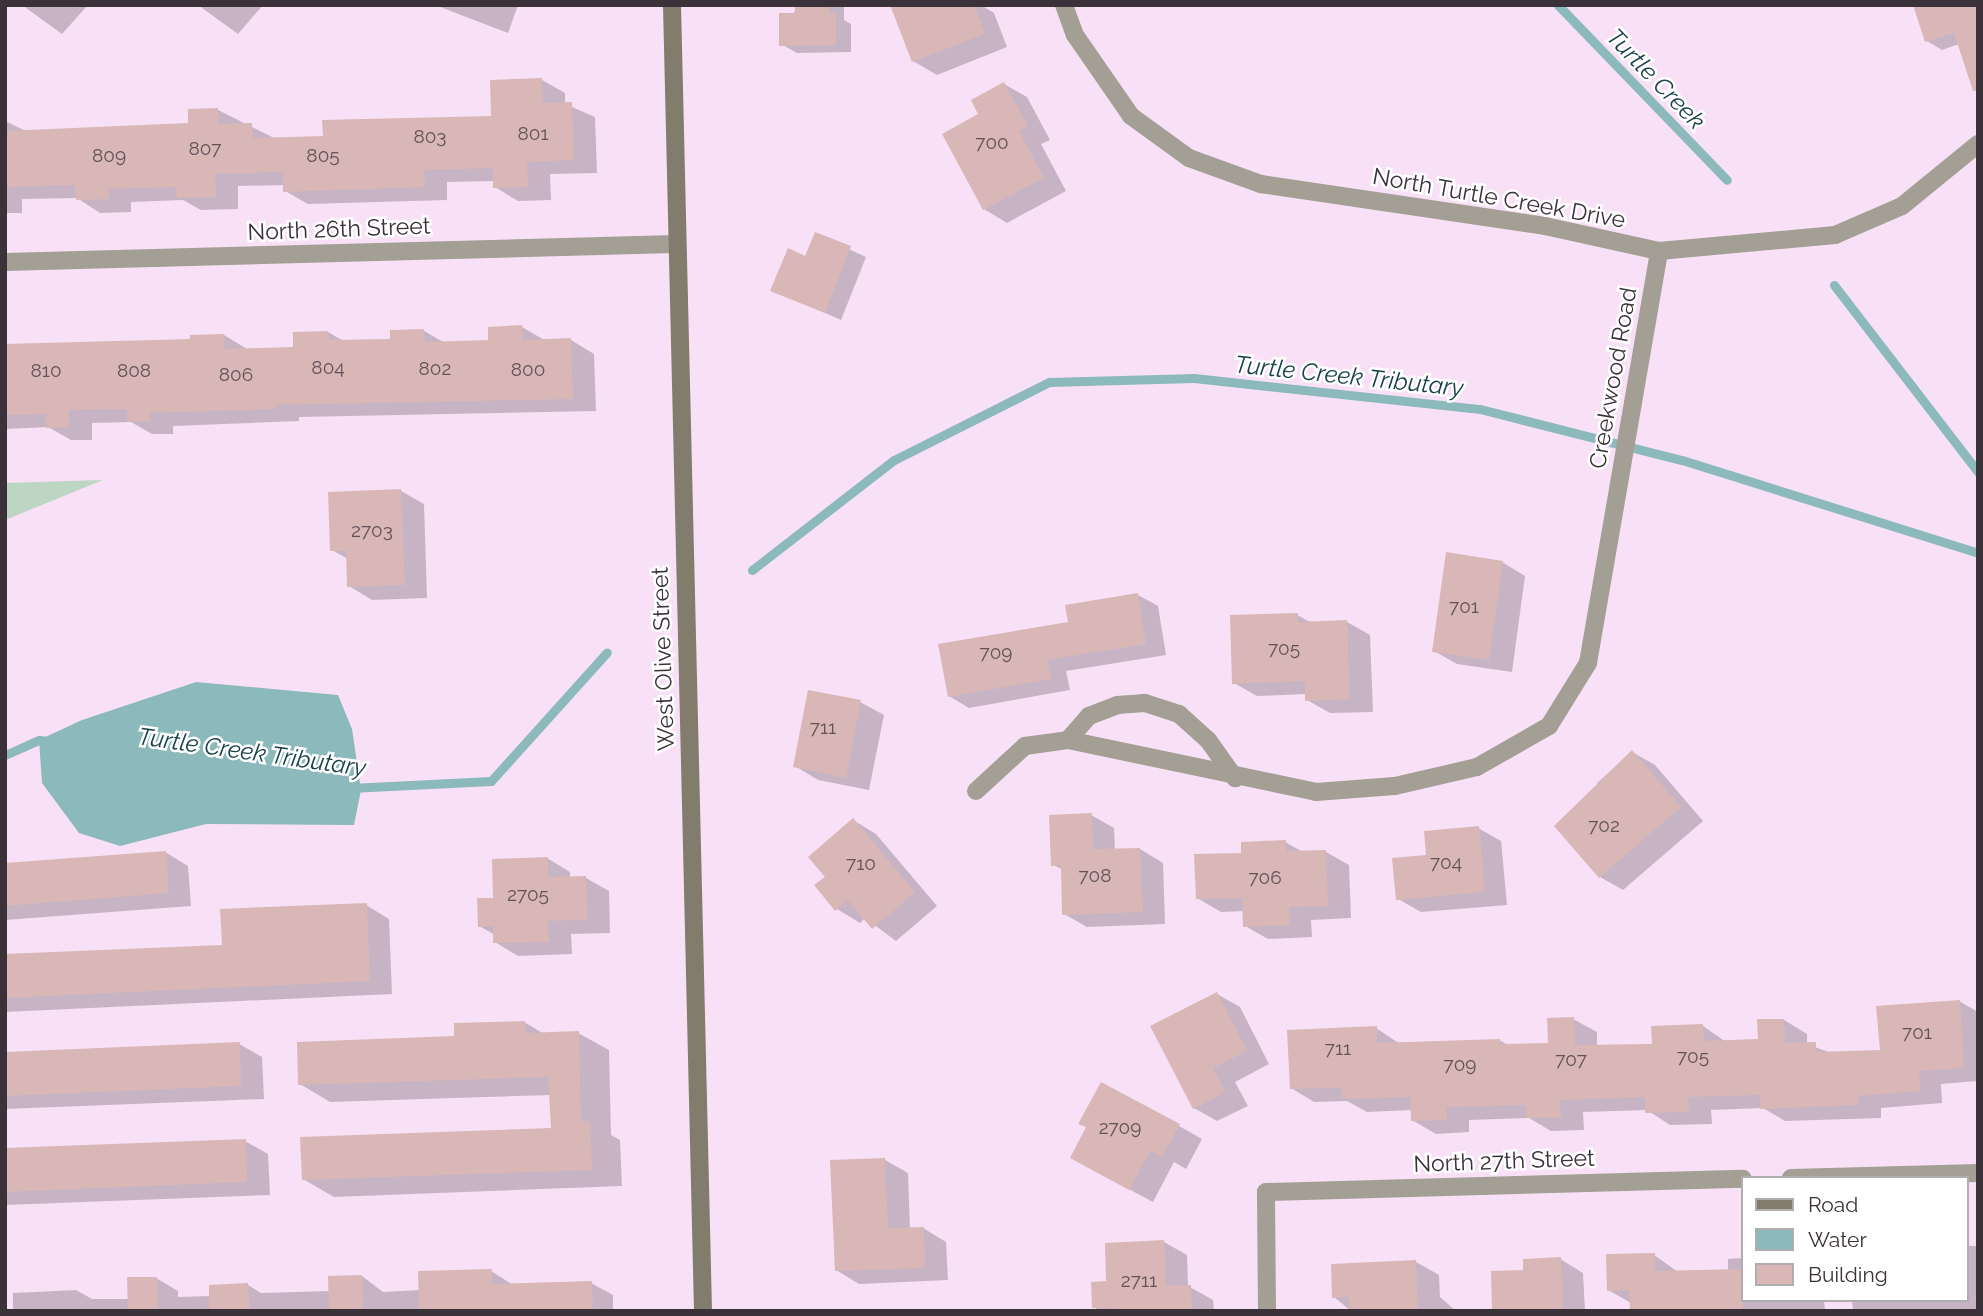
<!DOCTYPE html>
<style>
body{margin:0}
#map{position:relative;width:1983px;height:1316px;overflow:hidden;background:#f8e1f6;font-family:Raleway,sans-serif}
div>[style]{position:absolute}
.green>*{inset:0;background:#bdd6c3}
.water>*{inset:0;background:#8bb9bc}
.shadow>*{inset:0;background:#0003}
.stream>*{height:9px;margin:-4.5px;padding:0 4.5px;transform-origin:4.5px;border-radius:4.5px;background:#8bb9bc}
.building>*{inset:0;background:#d8b7b6}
.minor>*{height:18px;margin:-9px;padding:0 9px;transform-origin:9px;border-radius:9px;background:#a39f94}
.secondary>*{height:18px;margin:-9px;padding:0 9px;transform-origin:9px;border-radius:9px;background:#817c6b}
span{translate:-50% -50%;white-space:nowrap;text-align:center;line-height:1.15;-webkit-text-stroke:5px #fff;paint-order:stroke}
.number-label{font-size:19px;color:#625258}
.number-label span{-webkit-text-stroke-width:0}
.street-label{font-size:23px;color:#3a3139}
.water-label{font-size:24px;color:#184245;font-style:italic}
.frame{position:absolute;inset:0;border:7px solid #3a3139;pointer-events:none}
.legend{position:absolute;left:1741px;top:1176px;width:228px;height:126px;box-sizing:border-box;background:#fff;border:2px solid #b0adb0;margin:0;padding:9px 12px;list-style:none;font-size:21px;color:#3a3139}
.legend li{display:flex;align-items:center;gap:14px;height:35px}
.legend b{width:35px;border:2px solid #b0adb0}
</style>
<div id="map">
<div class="green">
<div style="clip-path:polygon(103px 480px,5px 520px,5px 483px)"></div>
</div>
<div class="water">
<div style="clip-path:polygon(196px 682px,338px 695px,352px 729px,361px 790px,354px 825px,206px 824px,120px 846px,79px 833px,42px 783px,39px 740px,82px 720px)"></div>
</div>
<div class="shadow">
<div style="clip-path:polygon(22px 5px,88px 5px,62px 34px)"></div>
<div style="clip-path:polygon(198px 5px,263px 5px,238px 34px)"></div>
<div style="clip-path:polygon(435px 5px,518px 5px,508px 33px)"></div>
<div style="clip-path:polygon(797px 5px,844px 5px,844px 20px,851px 24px,851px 52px,797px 53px,781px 44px)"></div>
<div style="clip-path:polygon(892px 5px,981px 5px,994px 13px,1007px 47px,937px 75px,913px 61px)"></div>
<div style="clip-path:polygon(1978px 5px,1959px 44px,1942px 50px,1927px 41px)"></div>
<div style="clip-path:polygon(542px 80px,565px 93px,565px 104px,595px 117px,597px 173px,550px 174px,551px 200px,518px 201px,495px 187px,495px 181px,447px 182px,447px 200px,308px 204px,285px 191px,285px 185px,238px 186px,238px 209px,201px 210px,183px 200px,131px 202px,131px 212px,100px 213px,77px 198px,22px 199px,22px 213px,5px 213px,5px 121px,28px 132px,190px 125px,218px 110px,276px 139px,325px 137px,493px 118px)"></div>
<div style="clip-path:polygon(1004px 84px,1027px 97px,1050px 140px,1041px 144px,1066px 191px,1007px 223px,984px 209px,981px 115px)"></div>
<div style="clip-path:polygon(816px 234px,866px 257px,841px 320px,773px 290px,806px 258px)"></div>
<div style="clip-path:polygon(522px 327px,546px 341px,571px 340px,594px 354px,596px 411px,299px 417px,299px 421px,173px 426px,173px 434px,152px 434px,131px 422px,92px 423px,92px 440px,71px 440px,48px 427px,5px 429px,5px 346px,192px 340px,224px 335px,247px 349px,295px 349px,328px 332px,345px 342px,392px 340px,424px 331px,445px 343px,490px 342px)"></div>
<div style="clip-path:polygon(401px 491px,424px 504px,427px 598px,372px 600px,349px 586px,348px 559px,332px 550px)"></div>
<div style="clip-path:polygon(1502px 562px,1525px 576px,1512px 672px,1457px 664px,1434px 651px)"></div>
<div style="clip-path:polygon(1138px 595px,1158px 606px,1166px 655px,1066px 671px,1070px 690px,969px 708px,949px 696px,1070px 623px)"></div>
<div style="clip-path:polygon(1297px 615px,1312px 623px,1347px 622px,1370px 635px,1373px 712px,1330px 713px,1307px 700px,1307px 694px,1257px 696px,1234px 683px)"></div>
<div style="clip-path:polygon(860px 702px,884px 715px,869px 790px,818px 780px,795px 766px)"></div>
<div style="clip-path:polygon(1632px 752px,1655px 765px,1703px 821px,1623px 890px,1600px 877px,1601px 788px,1597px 783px)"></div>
<div style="clip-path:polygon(1091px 815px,1114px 828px,1115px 850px,1140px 849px,1163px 863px,1165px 924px,1087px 927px,1064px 914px,1063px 870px,1052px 864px)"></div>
<div style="clip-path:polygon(853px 820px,876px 834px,937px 906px,896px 941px,865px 918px,860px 923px,837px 909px,827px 877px)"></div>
<div style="clip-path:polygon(1478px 828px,1501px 841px,1507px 905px,1421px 912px,1398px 899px,1428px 857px)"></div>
<div style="clip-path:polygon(1285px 842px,1303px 852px,1326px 852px,1349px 865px,1351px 918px,1311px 920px,1312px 937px,1268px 939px,1245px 926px,1245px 911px,1221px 912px,1197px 898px,1243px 854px)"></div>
<div style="clip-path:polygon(165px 852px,188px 866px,191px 906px,5px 920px,5px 865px)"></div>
<div style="clip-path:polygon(547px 858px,570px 872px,570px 878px,586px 878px,609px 891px,610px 933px,571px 934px,572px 954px,518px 956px,495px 942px,495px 935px,479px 926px,495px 899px)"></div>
<div style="clip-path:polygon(366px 905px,389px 919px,392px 994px,5px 1012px,5px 956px,224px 947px)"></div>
<div style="clip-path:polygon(1217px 994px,1240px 1007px,1269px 1064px,1235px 1082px,1248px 1106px,1217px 1121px,1194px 1108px)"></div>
<div style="clip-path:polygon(1959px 1001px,1978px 1012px,1978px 1081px,1941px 1084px,1942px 1103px,1881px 1108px,1881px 1118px,1785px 1121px,1763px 1108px,1711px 1110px,1712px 1124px,1670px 1125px,1647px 1110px,1583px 1112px,1584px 1130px,1551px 1131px,1529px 1118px,1469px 1120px,1469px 1132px,1436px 1134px,1412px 1120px,1412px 1110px,1367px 1112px,1347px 1101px,1314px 1102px,1291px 1088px,1376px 1028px,1400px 1044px,1499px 1040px,1508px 1045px,1550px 1045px,1573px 1019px,1597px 1032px,1597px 1047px,1653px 1045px,1703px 1026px,1726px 1042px,1760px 1041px,1784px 1020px,1807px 1034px,1807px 1044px,1831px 1053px,1881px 1051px)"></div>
<div style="clip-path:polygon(524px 1022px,544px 1034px,578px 1033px,609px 1050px,611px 1135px,620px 1140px,622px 1186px,334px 1197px,303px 1179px,553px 1129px,551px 1095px,330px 1102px,300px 1084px)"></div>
<div style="clip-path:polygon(239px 1044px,262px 1057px,264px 1099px,5px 1109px,5px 1053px)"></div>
<div style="clip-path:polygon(1179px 1126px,1202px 1139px,1186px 1169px,1174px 1162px,1153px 1202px,1095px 1171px)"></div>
<div style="clip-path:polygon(245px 1141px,268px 1154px,270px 1195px,5px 1205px,5px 1150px)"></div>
<div style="clip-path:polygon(885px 1160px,908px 1173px,910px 1229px,923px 1228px,946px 1242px,948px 1280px,859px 1284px,836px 1270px)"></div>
<div style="clip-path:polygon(1164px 1242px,1187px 1255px,1188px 1286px,1213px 1300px,1214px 1311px,1101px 1311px,1094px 1307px,1108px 1283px)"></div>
<div style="clip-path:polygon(1968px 1246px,1978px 1246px,1978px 1311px,1853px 1311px,1852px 1300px,1967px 1300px)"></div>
<div style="clip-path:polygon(1654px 1255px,1678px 1272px,1728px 1271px,1728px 1259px,1743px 1258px,1743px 1300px,1824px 1300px,1825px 1311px,1632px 1311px,1631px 1303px,1608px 1290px)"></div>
<div style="clip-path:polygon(1560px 1259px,1583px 1273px,1585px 1311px,1494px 1311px,1524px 1271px)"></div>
<div style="clip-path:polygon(1416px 1262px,1439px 1275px,1440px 1297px,1456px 1311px,1351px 1311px,1334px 1297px)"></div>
<div style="clip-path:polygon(491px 1271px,513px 1285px,591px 1283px,613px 1295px,613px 1311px,5px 1311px,13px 1310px,13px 1293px,76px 1290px,92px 1299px,129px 1299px,156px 1278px,178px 1291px,178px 1297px,211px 1296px,248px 1285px,261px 1293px,330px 1291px,362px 1276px,383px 1292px,420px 1290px)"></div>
</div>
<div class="stream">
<div style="left:1558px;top:5px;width:243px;rotate:46deg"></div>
<div style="left:1834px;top:285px;width:236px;rotate:52.4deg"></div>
<div style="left:752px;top:570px;width:180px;rotate:-37.8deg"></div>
<div style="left:894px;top:460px;width:174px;rotate:-26.7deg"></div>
<div style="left:1049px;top:382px;width:145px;rotate:-1.6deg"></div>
<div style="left:1194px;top:378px;width:288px;rotate:6.2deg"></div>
<div style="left:1480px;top:409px;width:208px;rotate:14.2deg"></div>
<div style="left:1682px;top:460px;width:310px;rotate:17.4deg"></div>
<div style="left:5px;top:755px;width:37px;rotate:-24deg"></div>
<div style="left:39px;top:740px;width:10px;rotate:6deg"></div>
<div style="left:350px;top:788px;width:141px;rotate:-2.8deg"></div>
<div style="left:491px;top:781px;width:173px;rotate:-48deg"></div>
</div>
<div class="building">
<div style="clip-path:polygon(795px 5px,829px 5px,829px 13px,836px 13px,836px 45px,779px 46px,779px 13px,795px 13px)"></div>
<div style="clip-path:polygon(890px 5px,974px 5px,985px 34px,912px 62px)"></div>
<div style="clip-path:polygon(1913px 5px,1978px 5px,1978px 90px,1973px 91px,1954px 33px,1925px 42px)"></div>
<div style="clip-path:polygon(542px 78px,543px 103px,572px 102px,574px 160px,527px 162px,528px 187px,493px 188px,493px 168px,424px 170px,425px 187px,283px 192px,283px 172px,215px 174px,216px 197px,177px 198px,176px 187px,109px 189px,109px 199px,76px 200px,75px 185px,5px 187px,5px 131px,188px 123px,188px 109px,218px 108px,218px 124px,252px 123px,253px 138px,323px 136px,322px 120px,491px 116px,490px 80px)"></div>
<div style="clip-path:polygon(1004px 82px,1028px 126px,1019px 131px,1044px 178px,983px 210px,942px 134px,978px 114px,971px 100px)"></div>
<div style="clip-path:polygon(815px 232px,851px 246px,825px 313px,770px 291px,788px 248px,805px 256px)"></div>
<div style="clip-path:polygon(522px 325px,523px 340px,571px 338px,573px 399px,276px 405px,276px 409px,150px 413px,150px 421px,127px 422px,127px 409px,69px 410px,70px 427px,46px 428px,46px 414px,5px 415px,5px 344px,190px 339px,190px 335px,224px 334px,225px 349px,293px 347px,293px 332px,328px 331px,329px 340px,390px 339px,390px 330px,424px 329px,425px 342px,488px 340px,488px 327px)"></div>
<div style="clip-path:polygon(401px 489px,405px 585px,347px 587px,346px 551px,330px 551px,328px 492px)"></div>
<div style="clip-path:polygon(1446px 552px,1503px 561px,1489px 660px,1432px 652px)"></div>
<div style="clip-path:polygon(1138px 593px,1146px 644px,1047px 660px,1051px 679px,948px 697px,938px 644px,1068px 622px,1065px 605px)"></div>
<div style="clip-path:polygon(1298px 613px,1298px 622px,1347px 620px,1350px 699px,1305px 701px,1305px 681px,1232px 684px,1230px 615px)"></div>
<div style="clip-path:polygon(808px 690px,861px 700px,846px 778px,793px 767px)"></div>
<div style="clip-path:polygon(1632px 750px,1681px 807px,1599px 878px,1554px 826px)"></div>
<div style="clip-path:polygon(1092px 813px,1093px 849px,1140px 848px,1143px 912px,1062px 915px,1061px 865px,1051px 866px,1049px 815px)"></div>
<div style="clip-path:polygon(853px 818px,915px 892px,872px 929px,848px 900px,835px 911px,814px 885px,825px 877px,808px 857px)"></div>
<div style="clip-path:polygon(1479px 826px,1485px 892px,1396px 900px,1392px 858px,1426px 855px,1424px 831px)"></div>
<div style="clip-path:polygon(1286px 840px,1286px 851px,1326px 850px,1328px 906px,1289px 907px,1290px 925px,1243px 927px,1242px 898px,1196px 899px,1194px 854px,1241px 853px,1241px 842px)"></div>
<div style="clip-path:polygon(166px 851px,169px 893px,5px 906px,5px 863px)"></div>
<div style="clip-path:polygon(548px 857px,548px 877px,586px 876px,587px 920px,548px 921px,549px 942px,493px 943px,493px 926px,478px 927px,477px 898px,493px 898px,492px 859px)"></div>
<div style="clip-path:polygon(367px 903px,370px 981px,5px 998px,5px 954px,222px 945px,220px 909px)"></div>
<div style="clip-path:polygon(1217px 992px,1247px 1051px,1213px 1068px,1226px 1092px,1193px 1109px,1150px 1026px)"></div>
<div style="clip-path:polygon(1960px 1000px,1964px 1068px,1919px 1071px,1920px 1091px,1858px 1096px,1859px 1105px,1760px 1109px,1760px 1095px,1688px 1097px,1689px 1112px,1645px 1113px,1645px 1097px,1560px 1100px,1561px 1118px,1526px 1118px,1526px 1105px,1446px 1107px,1447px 1120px,1411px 1121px,1410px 1097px,1342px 1099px,1341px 1088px,1290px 1089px,1287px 1030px,1377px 1026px,1377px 1043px,1500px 1039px,1500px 1044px,1548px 1043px,1547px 1018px,1574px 1017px,1575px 1045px,1652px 1044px,1651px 1026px,1703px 1024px,1704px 1041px,1758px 1039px,1757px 1019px,1784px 1019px,1785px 1043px,1816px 1042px,1816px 1052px,1880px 1050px,1876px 1006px)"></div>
<div style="clip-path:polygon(525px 1021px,525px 1033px,579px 1031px,581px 1121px,590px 1121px,592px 1170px,302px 1180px,300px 1137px,551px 1128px,548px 1077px,298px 1085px,297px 1042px,454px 1036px,454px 1023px)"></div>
<div style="clip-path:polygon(240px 1042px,241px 1086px,5px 1096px,5px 1052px)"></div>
<div style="clip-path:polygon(1101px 1082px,1180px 1124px,1162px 1157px,1150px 1151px,1129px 1190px,1070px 1158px,1086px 1127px,1078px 1124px)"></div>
<div style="clip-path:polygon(246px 1139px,247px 1182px,5px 1192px,5px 1148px)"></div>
<div style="clip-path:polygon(885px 1158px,888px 1228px,924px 1227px,925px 1268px,835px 1271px,830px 1160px)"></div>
<div style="clip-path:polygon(1164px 1240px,1166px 1285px,1191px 1285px,1192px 1311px,1092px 1308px,1091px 1282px,1106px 1281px,1105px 1243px)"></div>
<div style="clip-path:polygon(1655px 1253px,1655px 1271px,1743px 1269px,1743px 1311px,1630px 1311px,1629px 1290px,1607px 1291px,1606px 1254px)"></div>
<div style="clip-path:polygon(1561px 1257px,1563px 1311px,1492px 1311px,1491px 1271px,1523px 1270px,1523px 1259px)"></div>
<div style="clip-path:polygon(1416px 1260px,1418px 1311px,1349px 1311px,1349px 1297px,1332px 1298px,1331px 1264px)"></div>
<div style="clip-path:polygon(492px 1269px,492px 1284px,592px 1281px,593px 1311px,419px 1311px,418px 1271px)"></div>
<div style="clip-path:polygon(362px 1275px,363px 1311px,329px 1311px,328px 1276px)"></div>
<div style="clip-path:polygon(127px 1277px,157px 1277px,158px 1311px,128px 1311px)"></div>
<div style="clip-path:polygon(248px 1283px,250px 1311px,209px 1311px,209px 1285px)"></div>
</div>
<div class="minor">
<div style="left:1064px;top:5px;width:32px;rotate:70deg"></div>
<div style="left:1075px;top:35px;width:98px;rotate:55.3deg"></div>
<div style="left:1131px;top:116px;width:72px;rotate:35.9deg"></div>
<div style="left:1189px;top:158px;width:77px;rotate:19.9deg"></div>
<div style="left:1261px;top:184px;width:287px;rotate:8.4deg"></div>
<div style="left:1545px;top:226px;width:117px;rotate:12.4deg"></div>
<div style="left:1659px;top:251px;width:177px;rotate:-5.2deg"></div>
<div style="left:1835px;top:235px;width:73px;rotate:-23.4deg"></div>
<div style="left:1902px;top:206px;width:98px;rotate:-39.2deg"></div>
<div style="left:5px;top:262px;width:670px;rotate:-1.54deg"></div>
<div style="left:1068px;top:740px;width:32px;rotate:-49deg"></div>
<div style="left:1089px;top:716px;width:30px;rotate:-21deg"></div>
<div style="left:1117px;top:705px;width:28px;rotate:-4deg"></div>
<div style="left:1145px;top:703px;width:36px;rotate:18deg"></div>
<div style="left:1179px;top:714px;width:39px;rotate:42deg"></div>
<div style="left:1208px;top:740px;width:47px;rotate:54.6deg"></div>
<div style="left:976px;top:791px;width:67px;rotate:-42.6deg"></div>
<div style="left:1025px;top:746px;width:43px;rotate:-7.9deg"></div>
<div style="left:1068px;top:740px;width:253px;rotate:11.8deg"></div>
<div style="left:1316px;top:792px;width:79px;rotate:-4.3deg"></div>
<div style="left:1395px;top:786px;width:84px;rotate:-13deg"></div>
<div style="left:1477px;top:767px;width:83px;rotate:-29.7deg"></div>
<div style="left:1549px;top:726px;width:74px;rotate:-58.2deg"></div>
<div style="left:1588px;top:663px;width:418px;rotate:-80.2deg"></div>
<div style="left:1791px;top:1178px;width:187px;rotate:-1.5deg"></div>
<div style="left:1267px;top:1311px;width:119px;rotate:-90.5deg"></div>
<div style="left:1266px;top:1192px;width:477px;rotate:-1.6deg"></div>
</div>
<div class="secondary">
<div style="left:672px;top:5px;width:1306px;rotate:88.64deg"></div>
</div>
<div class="number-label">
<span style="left:533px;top:134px">801</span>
<span style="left:430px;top:137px">803</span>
<span style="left:992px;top:143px">700</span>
<span style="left:205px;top:149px">807</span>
<span style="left:109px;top:156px">809</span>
<span style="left:323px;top:156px">805</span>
<span style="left:328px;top:368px">804</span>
<span style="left:435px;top:369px">802</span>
<span style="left:528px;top:370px">800</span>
<span style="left:46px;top:371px">810</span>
<span style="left:134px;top:371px">808</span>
<span style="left:236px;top:375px">806</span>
<span style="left:372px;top:531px">2703</span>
<span style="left:1464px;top:607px">701</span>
<span style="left:1284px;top:649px">705</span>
<span style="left:996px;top:653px">709</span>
<span style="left:823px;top:728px">711</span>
<span style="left:1604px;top:826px">702</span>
<span style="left:1446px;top:863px">704</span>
<span style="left:861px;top:864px">710</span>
<span style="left:1095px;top:876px">708</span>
<span style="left:1265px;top:878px">706</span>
<span style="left:528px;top:895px">2705</span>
<span style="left:1917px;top:1033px">701</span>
<span style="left:1338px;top:1049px">711</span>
<span style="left:1693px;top:1057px">705</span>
<span style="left:1571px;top:1060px">707</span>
<span style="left:1460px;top:1065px">709</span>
<span style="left:1120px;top:1128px">2709</span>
<span style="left:1139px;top:1281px">2711</span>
</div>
<div class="street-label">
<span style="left:1499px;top:198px;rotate:10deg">North Turtle Creek Drive</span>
<span style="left:339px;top:229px;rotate:-2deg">North 26th Street</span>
<span style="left:1613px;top:378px;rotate:-80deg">Creekwood Road</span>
<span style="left:663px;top:659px;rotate:-92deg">West Olive Street</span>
<span style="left:1504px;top:1161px;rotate:-2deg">North 27th Street</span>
</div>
<div class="water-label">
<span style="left:1656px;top:79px;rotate:46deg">Turtle Creek</span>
<span style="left:1349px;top:376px;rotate:6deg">Turtle Creek Tributary</span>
<span style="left:252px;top:752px;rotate:8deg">Turtle Creek Tributary</span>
</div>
<div class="frame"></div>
<ul class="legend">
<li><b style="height:9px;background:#817c6b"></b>Road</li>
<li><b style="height:19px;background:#8bb9bc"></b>Water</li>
<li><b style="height:19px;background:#d8b7b6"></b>Building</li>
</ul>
</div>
